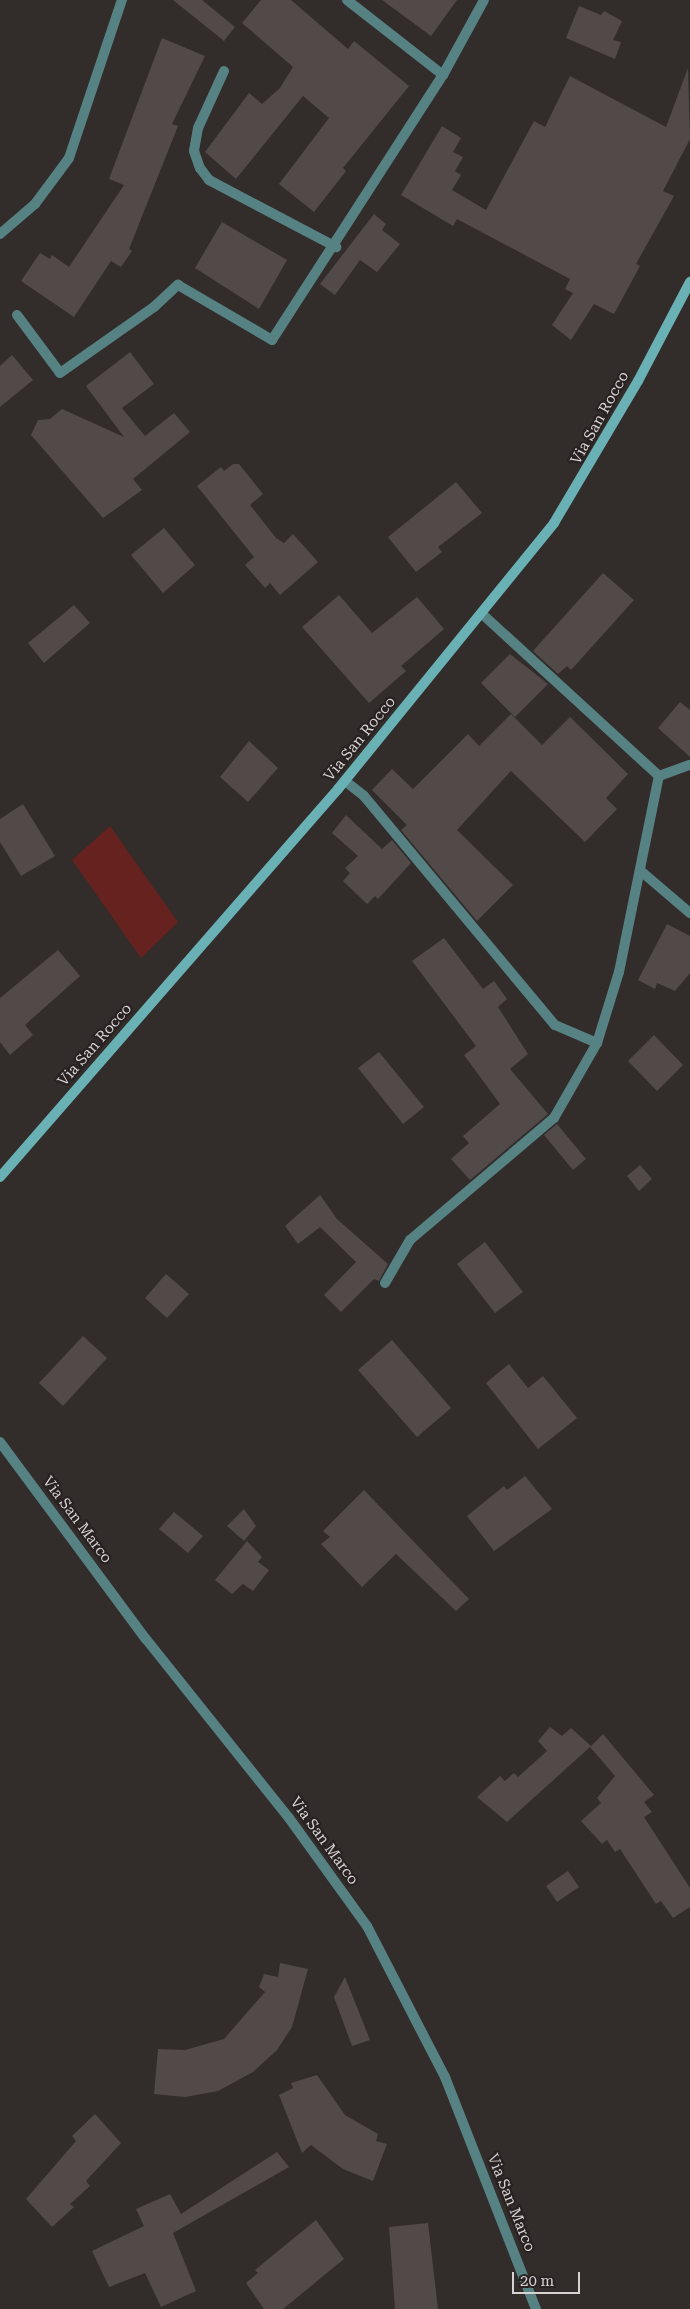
<!DOCTYPE html>
<style>
body{margin:0}
#map{position:relative;width:690px;height:2309px;overflow:hidden;background:#322c2b;font-family:"Roboto Serif",serif}
div>[style]{position:absolute}
.green>*{inset:0;background:#65221e}
.building>*{inset:0;background:#514a49}
.street>*{height:10px;margin:-5px;padding:0 5px;transform-origin:5px;border-radius:5px;background:#568284}
.secondary>*{height:10px;margin:-5px;padding:0 5px;transform-origin:5px;border-radius:5px;background:#69b1b5}
span{translate:-50% -50%;white-space:nowrap;text-align:center;line-height:1.15;-webkit-text-stroke:4.5px #292222;paint-order:stroke}
.street-label{font-size:15px;color:#d7d3d2}
.scale{position:absolute;left:512px;top:2272px;width:68px;height:22px;box-sizing:border-box;border:2px solid #d7d3d2;border-top:0;padding-left:6px;font-size:15px;line-height:18px;white-space:nowrap;color:#d7d3d2;-webkit-text-stroke:4px #292222;paint-order:stroke}
</style>
<div id="map">
<div class="green">
<div style="clip-path:polygon(110px 826px,178px 922px,141px 958px,72px 860px)"></div>
</div>
<div class="building">
<div style="clip-path:polygon(173px 0,202px 0,235px 27px,224px 41px)"></div>
<div style="clip-path:polygon(261px 0,291px 0,348px 49px,354px 41px,409px 86px,343px 168px,346px 171px,314px 212px,279px 184px,329px 118px,303px 96px,236px 179px,205px 152px,249px 93px,262px 104px,280px 88px,293px 67px,242px 23px)"></div>
<div style="clip-path:polygon(382px 0,457px 0,431px 36px)"></div>
<div style="clip-path:polygon(579px 6px,601px 15px,604px 11px,622px 21px,613px 40px,621px 42px,615px 59px,566px 38px)"></div>
<div style="clip-path:polygon(162px 38px,205px 56px,172px 124px,178px 126px,129px 249px,132px 251px,121px 267px,111px 261px,74px 317px,21px 281px,40px 253px,50px 259px,52px 255px,69px 267px,124px 185px,109px 179px)"></div>
<div style="clip-path:polygon(688px 68px,690px 139px,663px 191px,674px 196px,636px 264px,640px 266px,614px 314px,594px 304px,571px 340px,552px 325px,573px 293px,565px 289px,570px 279px,457px 219px,453px 226px,401px 195px,442px 126px,461px 138px,453px 152px,463px 157px,455px 171px,461px 175px,452px 190px,486px 210px,534px 121px,545px 127px,570px 76px,666px 127px)"></div>
<div style="clip-path:polygon(374px 214px,386px 224px,382px 230px,400px 244px,377px 272px,360px 260px,335px 295px,320px 284px)"></div>
<div style="clip-path:polygon(222px 222px,287px 260px,259px 309px,195px 268px)"></div>
<div style="clip-path:polygon(130px 352px,154px 384px,122px 408px,145px 436px,174px 413px,190px 432px,133px 479px,142px 490px,103px 518px,31px 435px,38px 420px,50px 419px,62px 409px,124px 437px,86px 386px)"></div>
<div style="clip-path:polygon(12px 355px,33px 380px,0 407px,0 366px)"></div>
<div style="clip-path:polygon(233px 464px,239px 464px,263px 494px,250px 505px,276px 538px,284px 543px,293px 534px,318px 562px,280px 595px,270px 583px,265px 588px,245px 565px,254px 557px,197px 486px,221px 467px,224px 471px)"></div>
<div style="clip-path:polygon(456px 482px,482px 513px,438px 547px,442px 552px,416px 572px,388px 537px)"></div>
<div style="clip-path:polygon(164px 528px,195px 565px,163px 593px,131px 555px)"></div>
<div style="clip-path:polygon(603px 573px,634px 600px,571px 670px,567px 666px,558px 674px,533px 651px)"></div>
<div style="clip-path:polygon(339px 595px,372px 633px,417px 597px,444px 629px,401px 666px,406px 671px,369px 703px,302px 627px)"></div>
<div style="clip-path:polygon(74px 605px,90px 623px,44px 663px,28px 643px)"></div>
<div style="clip-path:polygon(510px 654px,548px 684px,515px 717px,481px 683px)"></div>
<div style="clip-path:polygon(680px 702px,690px 710px,690px 757px,658px 728px)"></div>
<div style="clip-path:polygon(511px 714px,542px 745px,570px 717px,628px 774px,606px 798px,617px 809px,585px 842px,511px 771px,457px 830px,513px 885px,477px 921px,401px 830px,407px 825px,372px 790px,392px 769px,413px 789px,468px 734px,479px 746px)"></div>
<div style="clip-path:polygon(249px 741px,278px 768px,248px 802px,220px 777px)"></div>
<div style="clip-path:polygon(23px 804px,55px 856px,21px 876px,0 842px,0 819px)"></div>
<div style="clip-path:polygon(346px 815px,382px 849px,392px 840px,411px 863px,378px 899px,375px 896px,367px 904px,343px 881px,350px 873px,345px 868px,358px 856px,332px 833px)"></div>
<div style="clip-path:polygon(667px 924px,690px 936px,690px 973px,675px 991px,657px 983px,655px 989px,638px 980px)"></div>
<div style="clip-path:polygon(444px 938px,483px 989px,494px 981px,507px 999px,498px 1007px,528px 1054px,510px 1069px,548px 1114px,470px 1180px,451px 1159px,469px 1143px,463px 1136px,500px 1104px,464px 1055px,476px 1046px,412px 961px)"></div>
<div style="clip-path:polygon(58px 950px,80px 976px,25px 1025px,33px 1035px,10px 1055px,0 1042px,0 998px)"></div>
<div style="clip-path:polygon(654px 1035px,683px 1065px,657px 1091px,628px 1061px)"></div>
<div style="clip-path:polygon(379px 1052px,424px 1107px,403px 1124px,358px 1068px)"></div>
<div style="clip-path:polygon(557px 1124px,586px 1159px,573px 1170px,544px 1135px)"></div>
<div style="clip-path:polygon(640px 1165px,652px 1179px,639px 1191px,627px 1176px)"></div>
<div style="clip-path:polygon(320px 1195px,337px 1219px,388px 1264px,379px 1281px,374px 1279px,341px 1312px,324px 1295px,356px 1262px,320px 1227px,298px 1244px,285px 1226px)"></div>
<div style="clip-path:polygon(485px 1242px,523px 1292px,495px 1313px,457px 1264px)"></div>
<div style="clip-path:polygon(166px 1274px,189px 1294px,167px 1318px,145px 1298px)"></div>
<div style="clip-path:polygon(83px 1336px,107px 1358px,63px 1406px,39px 1383px)"></div>
<div style="clip-path:polygon(392px 1340px,451px 1408px,417px 1437px,358px 1370px)"></div>
<div style="clip-path:polygon(509px 1364px,528px 1388px,543px 1376px,577px 1418px,538px 1449px,486px 1383px)"></div>
<div style="clip-path:polygon(525px 1476px,552px 1509px,494px 1551px,467px 1516px,504px 1486px,507px 1490px)"></div>
<div style="clip-path:polygon(364px 1490px,469px 1599px,456px 1611px,396px 1554px,362px 1587px,321px 1544px,330px 1537px,323px 1531px)"></div>
<div style="clip-path:polygon(244px 1509px,256px 1526px,244px 1541px,227px 1526px)"></div>
<div style="clip-path:polygon(174px 1512px,203px 1536px,188px 1553px,159px 1529px)"></div>
<div style="clip-path:polygon(247px 1541px,262px 1557px,258px 1562px,269px 1570px,253px 1591px,243px 1584px,232px 1594px,215px 1580px)"></div>
<div style="clip-path:polygon(550px 1727px,562px 1736px,571px 1728px,591px 1746px,603px 1734px,654px 1795px,644px 1802px,652px 1812px,644px 1817px,690px 1888px,690px 1907px,673px 1918px,661px 1901px,656px 1904px,620px 1849px,615px 1852px,607px 1840px,602px 1844px,581px 1821px,601px 1803px,597px 1798px,615px 1776px,590px 1747px,507px 1822px,477px 1797px,500px 1776px,505px 1781px,514px 1773px,518px 1777px,547px 1751px,538px 1741px)"></div>
<div style="clip-path:polygon(568px 1871px,579px 1887px,557px 1902px,546px 1886px)"></div>
<div style="clip-path:polygon(280px 1963px,308px 1969px,292px 2027px,277px 2050px,253px 2072px,218px 2091px,185px 2097px,154px 2094px,158px 2049px,185px 2050px,224px 2039px,265px 1992px,259px 1987px,264px 1974px,278px 1977px)"></div>
<div style="clip-path:polygon(345px 1977px,370px 2040px,352px 2046px,334px 1997px)"></div>
<div style="clip-path:polygon(317px 2075px,345px 2115px,378px 2134px,376px 2141px,387px 2144px,373px 2181px,343px 2169px,311px 2145px,302px 2153px,279px 2095px,293px 2088px,291px 2083px)"></div>
<div style="clip-path:polygon(95px 2114px,121px 2143px,86px 2181px,90px 2186px,70px 2204px,74px 2207px,52px 2227px,26px 2199px,76px 2141px,72px 2136px)"></div>
<div style="clip-path:polygon(277px 2152px,289px 2167px,173px 2233px,196px 2291px,161px 2307px,145px 2273px,109px 2287px,92px 2251px,144px 2226px,136px 2209px,170px 2194px,181px 2214px)"></div>
<div style="clip-path:polygon(316px 2220px,344px 2259px,283px 2309px,264px 2309px,246px 2283px,258px 2273px,255px 2270px)"></div>
<div style="clip-path:polygon(428px 2223px,438px 2309px,395px 2309px,389px 2227px)"></div>
</div>
<div class="street">
<div style="left:347px;top:0;width:122px;rotate:38deg"></div>
<div style="left:224px;top:71px;width:63px;rotate:114.5deg"></div>
<div style="left:198px;top:128px;width:23px;rotate:100deg"></div>
<div style="left:194px;top:151px;width:18px;rotate:71deg"></div>
<div style="left:200px;top:168px;width:15px;rotate:53deg"></div>
<div style="left:209px;top:180px;width:144px;rotate:27.8deg"></div>
<div style="left:0;top:234px;width:46px;rotate:-40.6deg"></div>
<div style="left:35px;top:204px;width:57px;rotate:-53.5deg"></div>
<div style="left:69px;top:158px;width:167px;rotate:-71.5deg"></div>
<div style="left:17px;top:315px;width:72px;rotate:53.4deg"></div>
<div style="left:60px;top:373px;width:115px;rotate:-35.1deg"></div>
<div style="left:154px;top:307px;width:33px;rotate:-43deg"></div>
<div style="left:178px;top:285px;width:109px;rotate:30.3deg"></div>
<div style="left:272px;top:340px;width:315px;rotate:-57.2deg"></div>
<div style="left:443px;top:75px;width:85px;rotate:-61.3deg"></div>
<div style="left:659px;top:776px;width:33px;rotate:-20deg"></div>
<div style="left:345px;top:781px;width:24px;rotate:38deg"></div>
<div style="left:364px;top:796px;width:298px;rotate:50.2deg"></div>
<div style="left:555px;top:1025px;width:46px;rotate:23.2deg"></div>
<div style="left:642px;top:872px;width:63px;rotate:40.5deg"></div>
<div style="left:385px;top:1283px;width:50px;rotate:-59.8deg"></div>
<div style="left:410px;top:1240px;width:189px;rotate:-40.3deg"></div>
<div style="left:554px;top:1118px;width:86px;rotate:-60.2deg"></div>
<div style="left:597px;top:1043px;width:74px;rotate:-72.8deg"></div>
<div style="left:619px;top:972px;width:200px;rotate:-78.5deg"></div>
<div style="left:659px;top:776px;width:240px;rotate:-137.5deg"></div>
<div style="left:0;top:1442px;width:245px;rotate:53.5deg"></div>
<div style="left:146px;top:1639px;width:229px;rotate:51.4deg"></div>
<div style="left:289px;top:1818px;width:133px;rotate:54.2deg"></div>
<div style="left:367px;top:1926px;width:170px;rotate:62.7deg"></div>
<div style="left:445px;top:2077px;width:249px;rotate:68.6deg"></div>
</div>
<div class="secondary">
<div style="left:0;top:1177px;width:515px;rotate:-48.94deg"></div>
<div style="left:338px;top:789px;width:343px;rotate:-50.9deg"></div>
<div style="left:554px;top:523px;width:165px;rotate:-59.4deg"></div>
<div style="left:638px;top:381px;width:112px;rotate:-62.3deg"></div>
</div>
<div class="street-label">
<span style="left:600px;top:418px;rotate:-61deg">Via San Rocco</span>
<span style="left:360px;top:739px;rotate:-51deg">Via San Rocco</span>
<span style="left:95px;top:1045px;rotate:-49deg">Via San Rocco</span>
<span style="left:77px;top:1520px;rotate:53deg">Via San Marco</span>
<span style="left:324px;top:1841px;rotate:54deg">Via San Marco</span>
<span style="left:511px;top:2203px;rotate:68deg">Via San Marco</span>
</div>
<div class="scale">20 m</div>
</div>
